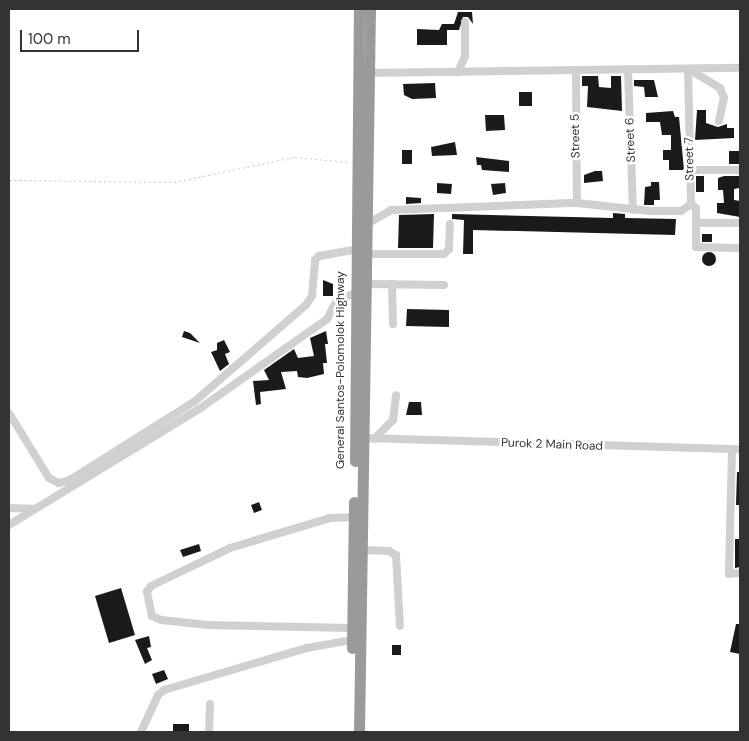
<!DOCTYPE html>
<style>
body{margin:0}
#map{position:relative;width:749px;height:741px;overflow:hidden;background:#fff;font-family:"DM Sans",sans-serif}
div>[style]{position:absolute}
.building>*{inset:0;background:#1a1a1a}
.round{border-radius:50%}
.path>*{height:1px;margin-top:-0.5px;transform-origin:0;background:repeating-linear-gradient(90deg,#cdcdcd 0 2.5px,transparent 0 5px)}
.minor>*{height:8px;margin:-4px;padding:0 4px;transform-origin:4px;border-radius:4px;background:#d0d0d0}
.highway>*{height:11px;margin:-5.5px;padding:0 5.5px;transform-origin:5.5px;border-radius:5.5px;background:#9a9a9a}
span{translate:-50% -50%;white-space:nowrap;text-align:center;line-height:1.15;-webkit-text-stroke:5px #fff;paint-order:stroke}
.street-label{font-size:12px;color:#333}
.frame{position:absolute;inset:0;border:10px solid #333;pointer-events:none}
.scale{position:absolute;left:20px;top:30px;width:119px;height:22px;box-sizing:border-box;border:2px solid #333;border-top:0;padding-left:6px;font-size:15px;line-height:18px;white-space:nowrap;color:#333;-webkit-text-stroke:4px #fff;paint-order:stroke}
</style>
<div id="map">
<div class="building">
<div style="clip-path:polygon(458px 12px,472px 12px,473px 24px,468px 17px,463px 17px,459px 30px,447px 30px,447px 45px,417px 45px,417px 29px,439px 30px,442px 24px,454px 24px)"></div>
<div style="clip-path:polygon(582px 76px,598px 76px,599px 87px,611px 88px,611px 76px,621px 76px,622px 111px,587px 107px,588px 86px,582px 86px)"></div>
<div style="clip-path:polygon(634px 80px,654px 80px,658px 97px,645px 97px,644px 87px,634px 86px)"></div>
<div style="clip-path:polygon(435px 83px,436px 98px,412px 99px,404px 95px,403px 84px)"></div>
<div style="clip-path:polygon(519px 92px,532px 92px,532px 106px,519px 106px)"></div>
<div style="clip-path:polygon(697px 110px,706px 110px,706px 123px,718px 127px,727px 124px,727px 128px,734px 128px,734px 138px,695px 140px)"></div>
<div style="clip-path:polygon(673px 111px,675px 117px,679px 117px,684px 170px,669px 170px,669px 160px,663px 160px,663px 150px,671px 150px,671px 135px,662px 135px,660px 122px,646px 122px,646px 113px)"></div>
<div style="clip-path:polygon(485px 115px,504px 115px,505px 130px,486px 131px)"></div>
<div style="clip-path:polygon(455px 142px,457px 155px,432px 156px,431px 147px)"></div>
<div style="clip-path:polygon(402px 150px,412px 150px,412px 164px,402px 164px)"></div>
<div style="clip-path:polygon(729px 151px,740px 151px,740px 164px,729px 164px)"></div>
<div style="clip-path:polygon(476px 157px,509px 161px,509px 172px,482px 170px,481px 165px,477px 165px)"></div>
<div style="clip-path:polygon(595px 171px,602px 171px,603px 181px,584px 183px,584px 175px)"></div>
<div style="clip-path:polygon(696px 176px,704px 176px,704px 192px,696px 192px)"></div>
<div style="clip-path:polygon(724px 176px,739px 176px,739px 188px,734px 189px,734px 200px,740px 201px,740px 217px,717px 213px,717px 203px,724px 203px,723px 190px,718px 190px,718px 178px)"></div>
<div style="clip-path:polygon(651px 182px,659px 182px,660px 200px,654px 200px,654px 205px,644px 205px,645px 187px,651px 186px)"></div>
<div style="clip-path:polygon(437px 183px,452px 184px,451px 194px,437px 193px)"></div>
<div style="clip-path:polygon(505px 183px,506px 193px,493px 195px,491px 184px)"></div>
<div style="clip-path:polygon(406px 197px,421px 198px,421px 203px,406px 204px)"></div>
<div style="clip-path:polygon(613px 213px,625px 214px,625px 218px,676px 219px,675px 235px,473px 230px,473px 254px,463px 254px,464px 220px,452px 219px,452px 214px,613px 218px)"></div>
<div style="clip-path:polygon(434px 214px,433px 248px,398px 248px,399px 215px)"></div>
<div style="clip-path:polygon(702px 234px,712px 234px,712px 242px,702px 242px)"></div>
<div class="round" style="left:702px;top:252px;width:14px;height:14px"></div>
<div style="clip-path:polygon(323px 280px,333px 284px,333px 296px,323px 296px)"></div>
<div style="clip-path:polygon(407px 309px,449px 310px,449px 327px,406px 326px)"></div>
<div style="clip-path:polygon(184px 331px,190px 333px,200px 343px,182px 337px)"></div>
<div style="clip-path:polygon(326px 331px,328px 344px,325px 344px,327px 363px,323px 363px,324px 374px,307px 378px,298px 377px,297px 371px,281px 372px,286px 389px,260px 392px,261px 404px,256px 405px,253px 381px,269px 380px,264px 370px,294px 349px,298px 358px,314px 356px,310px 338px)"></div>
<div style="clip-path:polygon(224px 340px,230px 352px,225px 354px,229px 364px,220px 371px,211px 352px,217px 350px,217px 343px)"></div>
<div style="clip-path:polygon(409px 402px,421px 402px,422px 415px,406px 415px)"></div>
<div style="clip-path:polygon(737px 472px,740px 472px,740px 505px,736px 505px)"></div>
<div style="clip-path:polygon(259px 502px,262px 510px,254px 513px,251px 505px)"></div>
<div style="clip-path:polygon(735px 539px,740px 539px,740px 567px,735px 568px)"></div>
<div style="clip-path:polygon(199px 544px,201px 551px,183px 557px,180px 550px)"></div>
<div style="clip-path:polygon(121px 588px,135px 635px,109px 643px,95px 596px)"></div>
<div style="clip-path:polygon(736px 624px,740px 624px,740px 654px,730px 652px)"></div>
<div style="clip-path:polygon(149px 636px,151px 647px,147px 648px,152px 660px,145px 664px,135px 640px)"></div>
<div style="clip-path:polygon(392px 645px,401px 645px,401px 655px,392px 655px)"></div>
<div style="clip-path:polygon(164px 670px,168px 679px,156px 684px,152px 674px)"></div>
<div style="clip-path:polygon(173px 724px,189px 724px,189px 732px,173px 732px)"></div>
</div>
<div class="path">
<div style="left:9px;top:180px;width:165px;rotate:0.7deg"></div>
<div style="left:174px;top:182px;width:124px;rotate:-11.7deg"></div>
<div style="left:295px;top:157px;width:54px;rotate:5.3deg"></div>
</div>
<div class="minor">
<div style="left:628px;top:69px;width:141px;rotate:88deg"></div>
<div style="left:576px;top:70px;width:133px;rotate:89.6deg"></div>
<div style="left:458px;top:72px;width:17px;rotate:-66deg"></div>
<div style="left:465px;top:56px;width:34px;rotate:-90deg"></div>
<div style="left:365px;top:73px;width:375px;rotate:-0.8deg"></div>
<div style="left:719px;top:121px;width:24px;rotate:-78deg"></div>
<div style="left:724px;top:98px;width:11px;rotate:-112deg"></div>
<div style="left:720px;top:88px;width:37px;rotate:-149deg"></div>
<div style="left:688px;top:69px;width:135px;rotate:88.7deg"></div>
<div style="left:691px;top:204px;width:6px;rotate:39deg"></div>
<div style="left:696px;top:208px;width:39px;rotate:90deg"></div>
<div style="left:696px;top:247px;width:44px;rotate:1.3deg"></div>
<div style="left:690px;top:170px;width:50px"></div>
<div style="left:697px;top:223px;width:43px"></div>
<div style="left:367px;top:224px;width:28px;rotate:-30deg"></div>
<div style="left:391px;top:210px;width:186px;rotate:-2.2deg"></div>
<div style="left:577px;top:203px;width:74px;rotate:6.2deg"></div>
<div style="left:651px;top:211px;width:30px"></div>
<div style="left:681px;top:211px;width:12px;rotate:-35deg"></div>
<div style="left:366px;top:254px;width:78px"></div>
<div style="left:444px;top:254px;width:7px;rotate:-45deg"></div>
<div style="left:449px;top:249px;width:25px;rotate:-88deg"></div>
<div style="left:366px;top:284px;width:78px;rotate:0.7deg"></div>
<div style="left:392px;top:284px;width:40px;rotate:88.6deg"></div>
<div style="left:9px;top:413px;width:76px;rotate:58.4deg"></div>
<div style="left:49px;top:478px;width:11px;rotate:27deg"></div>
<div style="left:59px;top:483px;width:11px;rotate:-15deg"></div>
<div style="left:70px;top:480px;width:146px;rotate:-32.2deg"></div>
<div style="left:194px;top:402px;width:148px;rotate:-40.9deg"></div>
<div style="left:306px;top:305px;width:11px;rotate:-56deg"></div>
<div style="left:312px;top:296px;width:36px;rotate:-85deg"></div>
<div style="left:315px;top:260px;width:6px;rotate:-45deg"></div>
<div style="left:319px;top:256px;width:41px;rotate:-9.9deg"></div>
<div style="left:363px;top:438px;width:377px;rotate:1.7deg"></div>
<div style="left:374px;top:439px;width:27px;rotate:-45deg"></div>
<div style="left:393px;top:420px;width:25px;rotate:-83deg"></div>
<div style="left:732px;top:449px;width:125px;rotate:91.4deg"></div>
<div style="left:729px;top:574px;width:11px;rotate:-5deg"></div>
<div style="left:9px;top:508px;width:24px;rotate:2deg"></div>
<div style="left:9px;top:525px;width:226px;rotate:-31.4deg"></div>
<div style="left:202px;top:407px;width:153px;rotate:-35.1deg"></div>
<div style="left:327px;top:319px;width:21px;rotate:-62deg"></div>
<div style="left:337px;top:300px;width:19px;rotate:-21deg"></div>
<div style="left:362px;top:550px;width:27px;rotate:2deg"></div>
<div style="left:389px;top:551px;width:8px;rotate:30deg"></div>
<div style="left:396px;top:555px;width:71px;rotate:86.8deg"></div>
<div style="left:352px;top:628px;width:144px;rotate:-178.8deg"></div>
<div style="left:208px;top:625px;width:47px;rotate:-173.9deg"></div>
<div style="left:161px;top:620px;width:10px;rotate:-156deg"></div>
<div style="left:152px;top:616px;width:25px;rotate:-102deg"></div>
<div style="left:147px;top:592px;width:7px;rotate:-56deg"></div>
<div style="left:151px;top:586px;width:88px;rotate:-25.7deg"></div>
<div style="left:230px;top:548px;width:104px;rotate:-16.7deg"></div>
<div style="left:330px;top:518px;width:24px;rotate:-2deg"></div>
<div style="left:141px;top:732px;width:41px;rotate:-65.3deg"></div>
<div style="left:158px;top:695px;width:8px;rotate:-40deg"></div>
<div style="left:164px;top:690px;width:149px;rotate:-16.4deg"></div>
<div style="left:307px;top:648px;width:46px;rotate:-10.1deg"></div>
<div style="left:209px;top:732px;width:28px;rotate:-88deg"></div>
</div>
<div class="highway">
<div style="left:355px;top:461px;width:452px;rotate:-89.5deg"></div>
<div style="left:352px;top:648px;width:146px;rotate:-89.2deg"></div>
<div style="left:359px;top:732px;width:723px;rotate:-89.13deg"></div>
</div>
<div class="street-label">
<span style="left:576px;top:136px;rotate:-91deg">Street 5</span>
<span style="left:631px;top:140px;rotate:-92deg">Street 6</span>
<span style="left:690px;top:159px;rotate:-91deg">Street 7</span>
<span style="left:341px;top:370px;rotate:-90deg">General Santos-Polomolok Highway</span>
<span style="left:552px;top:445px;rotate:2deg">Purok 2 Main Road</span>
</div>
<div class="frame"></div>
<div class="scale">100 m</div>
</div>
